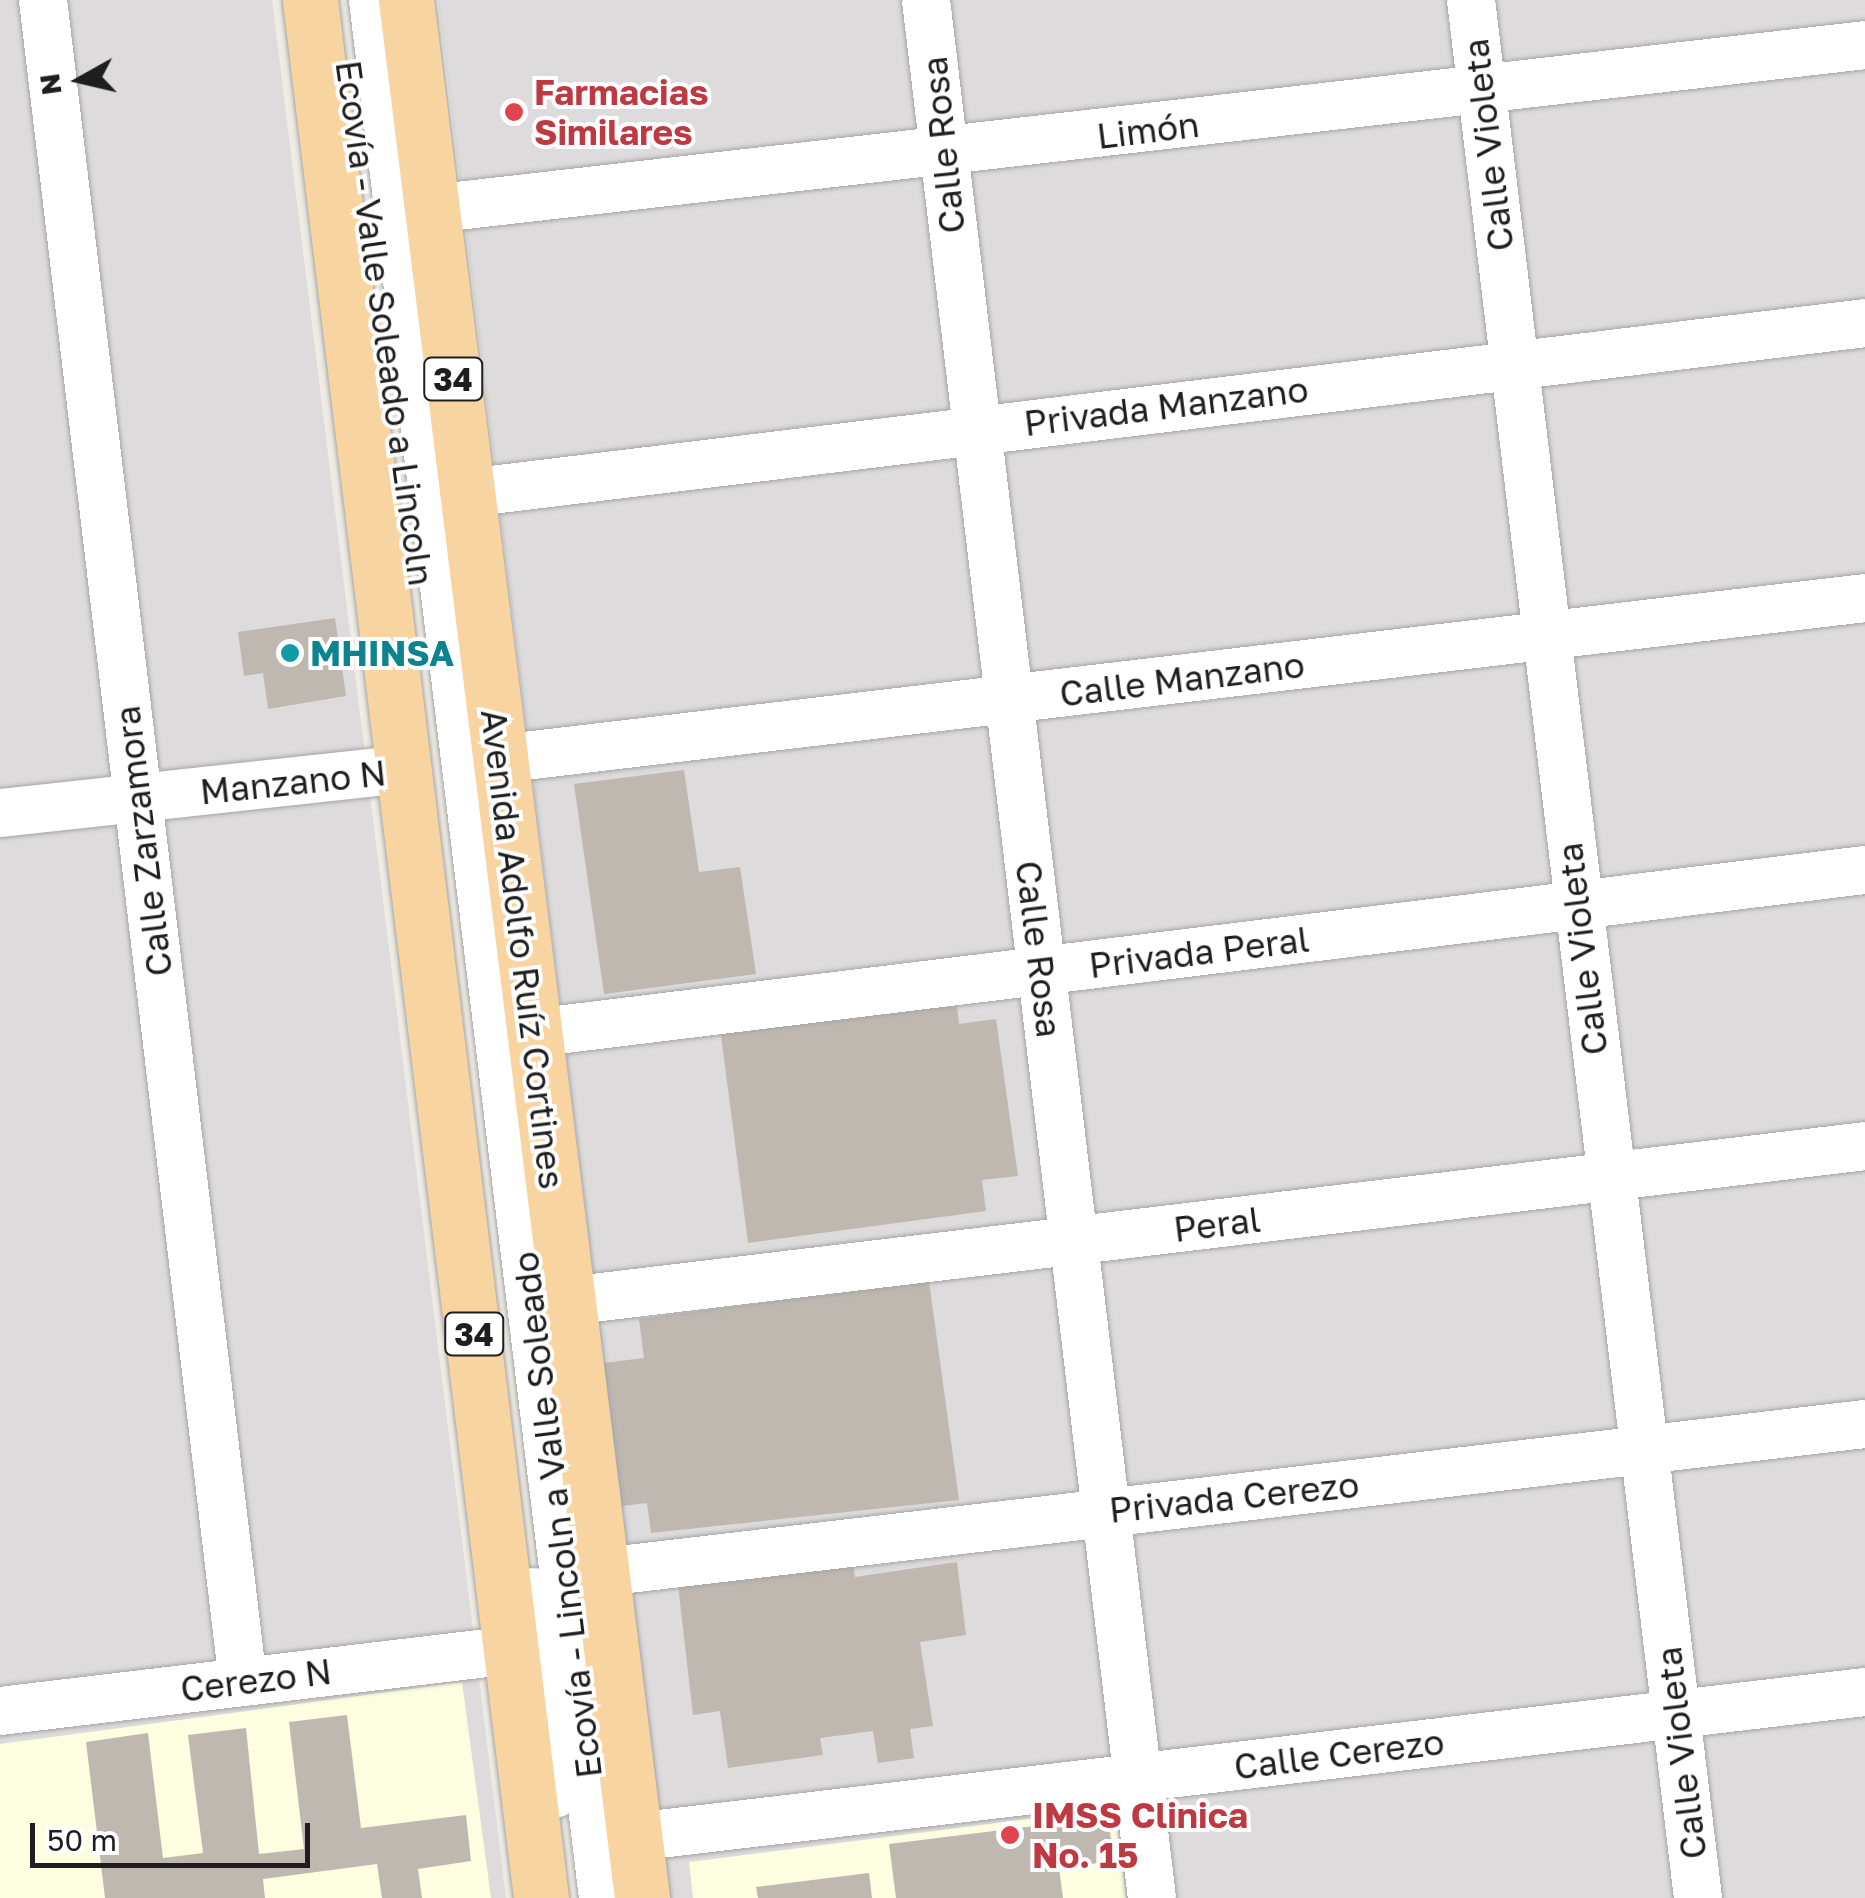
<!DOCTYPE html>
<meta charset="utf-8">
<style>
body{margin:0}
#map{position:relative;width:1865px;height:1898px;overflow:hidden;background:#efece5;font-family:"Golos Text",sans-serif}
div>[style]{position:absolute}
.residential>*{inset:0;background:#dddbdb}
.education>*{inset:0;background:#fdfedf}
.building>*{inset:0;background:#bfb8b1}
.roads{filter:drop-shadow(0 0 2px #a5a5a5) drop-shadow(0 0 2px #a5a5a5)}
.minor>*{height:48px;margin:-24px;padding:0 24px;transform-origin:24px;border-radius:24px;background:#fff}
.major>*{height:55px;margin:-27.5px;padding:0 27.5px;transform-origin:27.5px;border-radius:27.5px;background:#f8d4a1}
.dots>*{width:28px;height:28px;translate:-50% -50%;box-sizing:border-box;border:5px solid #fff;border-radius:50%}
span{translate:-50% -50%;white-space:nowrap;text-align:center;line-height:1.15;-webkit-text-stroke:8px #fff;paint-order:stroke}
.shield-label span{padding:2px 8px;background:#fff;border:2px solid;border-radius:8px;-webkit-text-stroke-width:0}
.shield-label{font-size:32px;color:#1e1e1e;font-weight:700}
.health-label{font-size:35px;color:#be3a42;font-weight:700}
.left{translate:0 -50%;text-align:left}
.street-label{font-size:35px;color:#1e1e1e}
.culture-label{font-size:35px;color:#0d838f;font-weight:700}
.north{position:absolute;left:30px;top:30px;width:100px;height:100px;-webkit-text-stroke:8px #fff;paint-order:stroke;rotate:262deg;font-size:28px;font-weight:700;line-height:40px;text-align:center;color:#1e1e1e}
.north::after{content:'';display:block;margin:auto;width:35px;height:45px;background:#1e1e1e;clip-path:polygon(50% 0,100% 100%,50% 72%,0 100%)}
.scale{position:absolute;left:30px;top:1823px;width:280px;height:45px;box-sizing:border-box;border:5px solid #1e1e1e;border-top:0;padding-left:12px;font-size:30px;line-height:35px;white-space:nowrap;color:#1e1e1e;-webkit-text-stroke:8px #fff;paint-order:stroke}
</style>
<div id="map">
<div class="residential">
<div style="clip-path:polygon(0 0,272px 0,506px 1898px,0 1898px)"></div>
<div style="clip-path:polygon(438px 0,1865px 0,1865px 1898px,669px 1898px)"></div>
</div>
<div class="education">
<div style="clip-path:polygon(462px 1682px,491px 1898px,0 1898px,0 1744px)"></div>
<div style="clip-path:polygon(1115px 1808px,1126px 1898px,693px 1898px,689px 1862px)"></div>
</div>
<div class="building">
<div style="clip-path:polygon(335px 618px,346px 696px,268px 709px,263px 673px,244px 676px,238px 632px)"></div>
<div style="clip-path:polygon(684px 770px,699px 872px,740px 867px,756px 974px,604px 994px,574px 784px)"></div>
<div style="clip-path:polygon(956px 996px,959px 1024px,996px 1019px,1018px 1176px,982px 1180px,986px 1211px,748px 1243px,720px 1028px)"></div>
<div style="clip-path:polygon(929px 1281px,959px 1500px,651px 1533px,647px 1503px,622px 1506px,604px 1363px,644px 1358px,639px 1319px)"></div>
<div style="clip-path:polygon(957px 1562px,966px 1635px,920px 1642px,933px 1726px,910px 1729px,914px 1758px,878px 1763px,873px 1731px,820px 1738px,823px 1755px,728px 1768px,720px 1711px,693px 1715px,678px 1585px,853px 1563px,855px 1577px)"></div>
<div style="clip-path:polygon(347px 1715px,361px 1828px,466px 1815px,471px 1861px,418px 1869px,422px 1898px,382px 1898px,377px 1864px,263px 1879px,265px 1898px,105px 1898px,86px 1742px,148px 1733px,163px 1858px,203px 1853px,188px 1735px,246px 1728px,259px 1854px,304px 1849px,289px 1722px)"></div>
<div style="clip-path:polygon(1108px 1817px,1114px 1861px,1059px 1868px,1063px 1898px,896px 1898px,889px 1844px)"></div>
<div style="clip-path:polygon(869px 1873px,872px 1898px,758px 1898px,756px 1887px)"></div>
</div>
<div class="roads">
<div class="minor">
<div style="left:43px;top:0;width:1694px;rotate:83.22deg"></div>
<div style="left:373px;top:0;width:1912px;rotate:83.09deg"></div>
<div style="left:926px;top:0;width:1911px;rotate:83.21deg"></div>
<div style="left:1471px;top:0;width:1912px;rotate:83.18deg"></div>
<div style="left:431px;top:209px;width:1443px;rotate:-6.52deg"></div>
<div style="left:467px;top:493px;width:1408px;rotate:-6.93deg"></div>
<div style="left:499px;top:759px;width:1375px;rotate:-6.72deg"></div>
<div style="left:0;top:813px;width:409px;rotate:-6.2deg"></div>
<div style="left:533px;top:1033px;width:1342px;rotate:-6.98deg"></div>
<div style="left:568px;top:1301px;width:1306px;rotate:-6.81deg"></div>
<div style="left:603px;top:1572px;width:1271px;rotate:-6.69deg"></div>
<div style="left:533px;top:1592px;width:203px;rotate:83.8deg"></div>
<div style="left:0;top:1711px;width:516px;rotate:-6.79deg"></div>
<div style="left:634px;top:1837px;width:1240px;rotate:-6.72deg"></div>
</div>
<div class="major">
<div style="left:310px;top:0;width:1912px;rotate:83.06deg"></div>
<div style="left:406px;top:0;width:1913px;rotate:82.91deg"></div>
</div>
</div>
<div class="dots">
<div style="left:514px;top:112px;background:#e0444e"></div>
<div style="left:290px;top:653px;background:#0f9aa8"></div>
<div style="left:1010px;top:1835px;background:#e0444e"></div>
</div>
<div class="shield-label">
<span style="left:453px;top:379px">34</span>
<span style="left:474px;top:1334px">34</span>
</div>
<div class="health-label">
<span class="left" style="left:534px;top:112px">Farmacias<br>Similares</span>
<span class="left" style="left:1032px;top:1835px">IMSS Clinica<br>No. 15</span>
</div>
<div class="street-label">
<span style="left:1148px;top:130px;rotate:-7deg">Limón</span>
<span style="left:943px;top:145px;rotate:-96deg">Calle Rosa</span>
<span style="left:1488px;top:145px;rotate:-97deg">Calle Violeta</span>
<span style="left:385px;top:323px;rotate:82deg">Ecovía - Valle Soleado a Lincoln</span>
<span style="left:1166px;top:406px;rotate:-7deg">Privada Manzano</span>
<span style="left:1182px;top:679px;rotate:-7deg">Calle Manzano</span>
<span style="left:293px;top:782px;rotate:-6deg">Manzano N</span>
<span style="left:143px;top:841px;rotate:-97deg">Calle Zarzamora</span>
<span style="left:523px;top:949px;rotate:83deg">Avenida Adolfo Ruíz Cortines</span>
<span style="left:1039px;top:949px;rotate:83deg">Calle Rosa</span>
<span style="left:1582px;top:949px;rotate:-97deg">Calle Violeta</span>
<span style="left:1199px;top:952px;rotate:-7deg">Privada Peral</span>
<span style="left:1217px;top:1224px;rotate:-7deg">Peral</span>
<span style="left:1234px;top:1497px;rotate:-6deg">Privada Cerezo</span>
<span style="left:557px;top:1515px;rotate:-97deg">Ecovía - Lincoln a Valle Soleado</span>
<span style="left:256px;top:1680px;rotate:-7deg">Cerezo N</span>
<span style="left:1681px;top:1753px;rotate:-97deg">Calle Violeta</span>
<span style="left:1339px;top:1754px;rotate:-7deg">Calle Cerezo</span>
</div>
<div class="culture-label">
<span class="left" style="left:310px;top:653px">MHINSA</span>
</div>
<div class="north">N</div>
<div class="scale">50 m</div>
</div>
